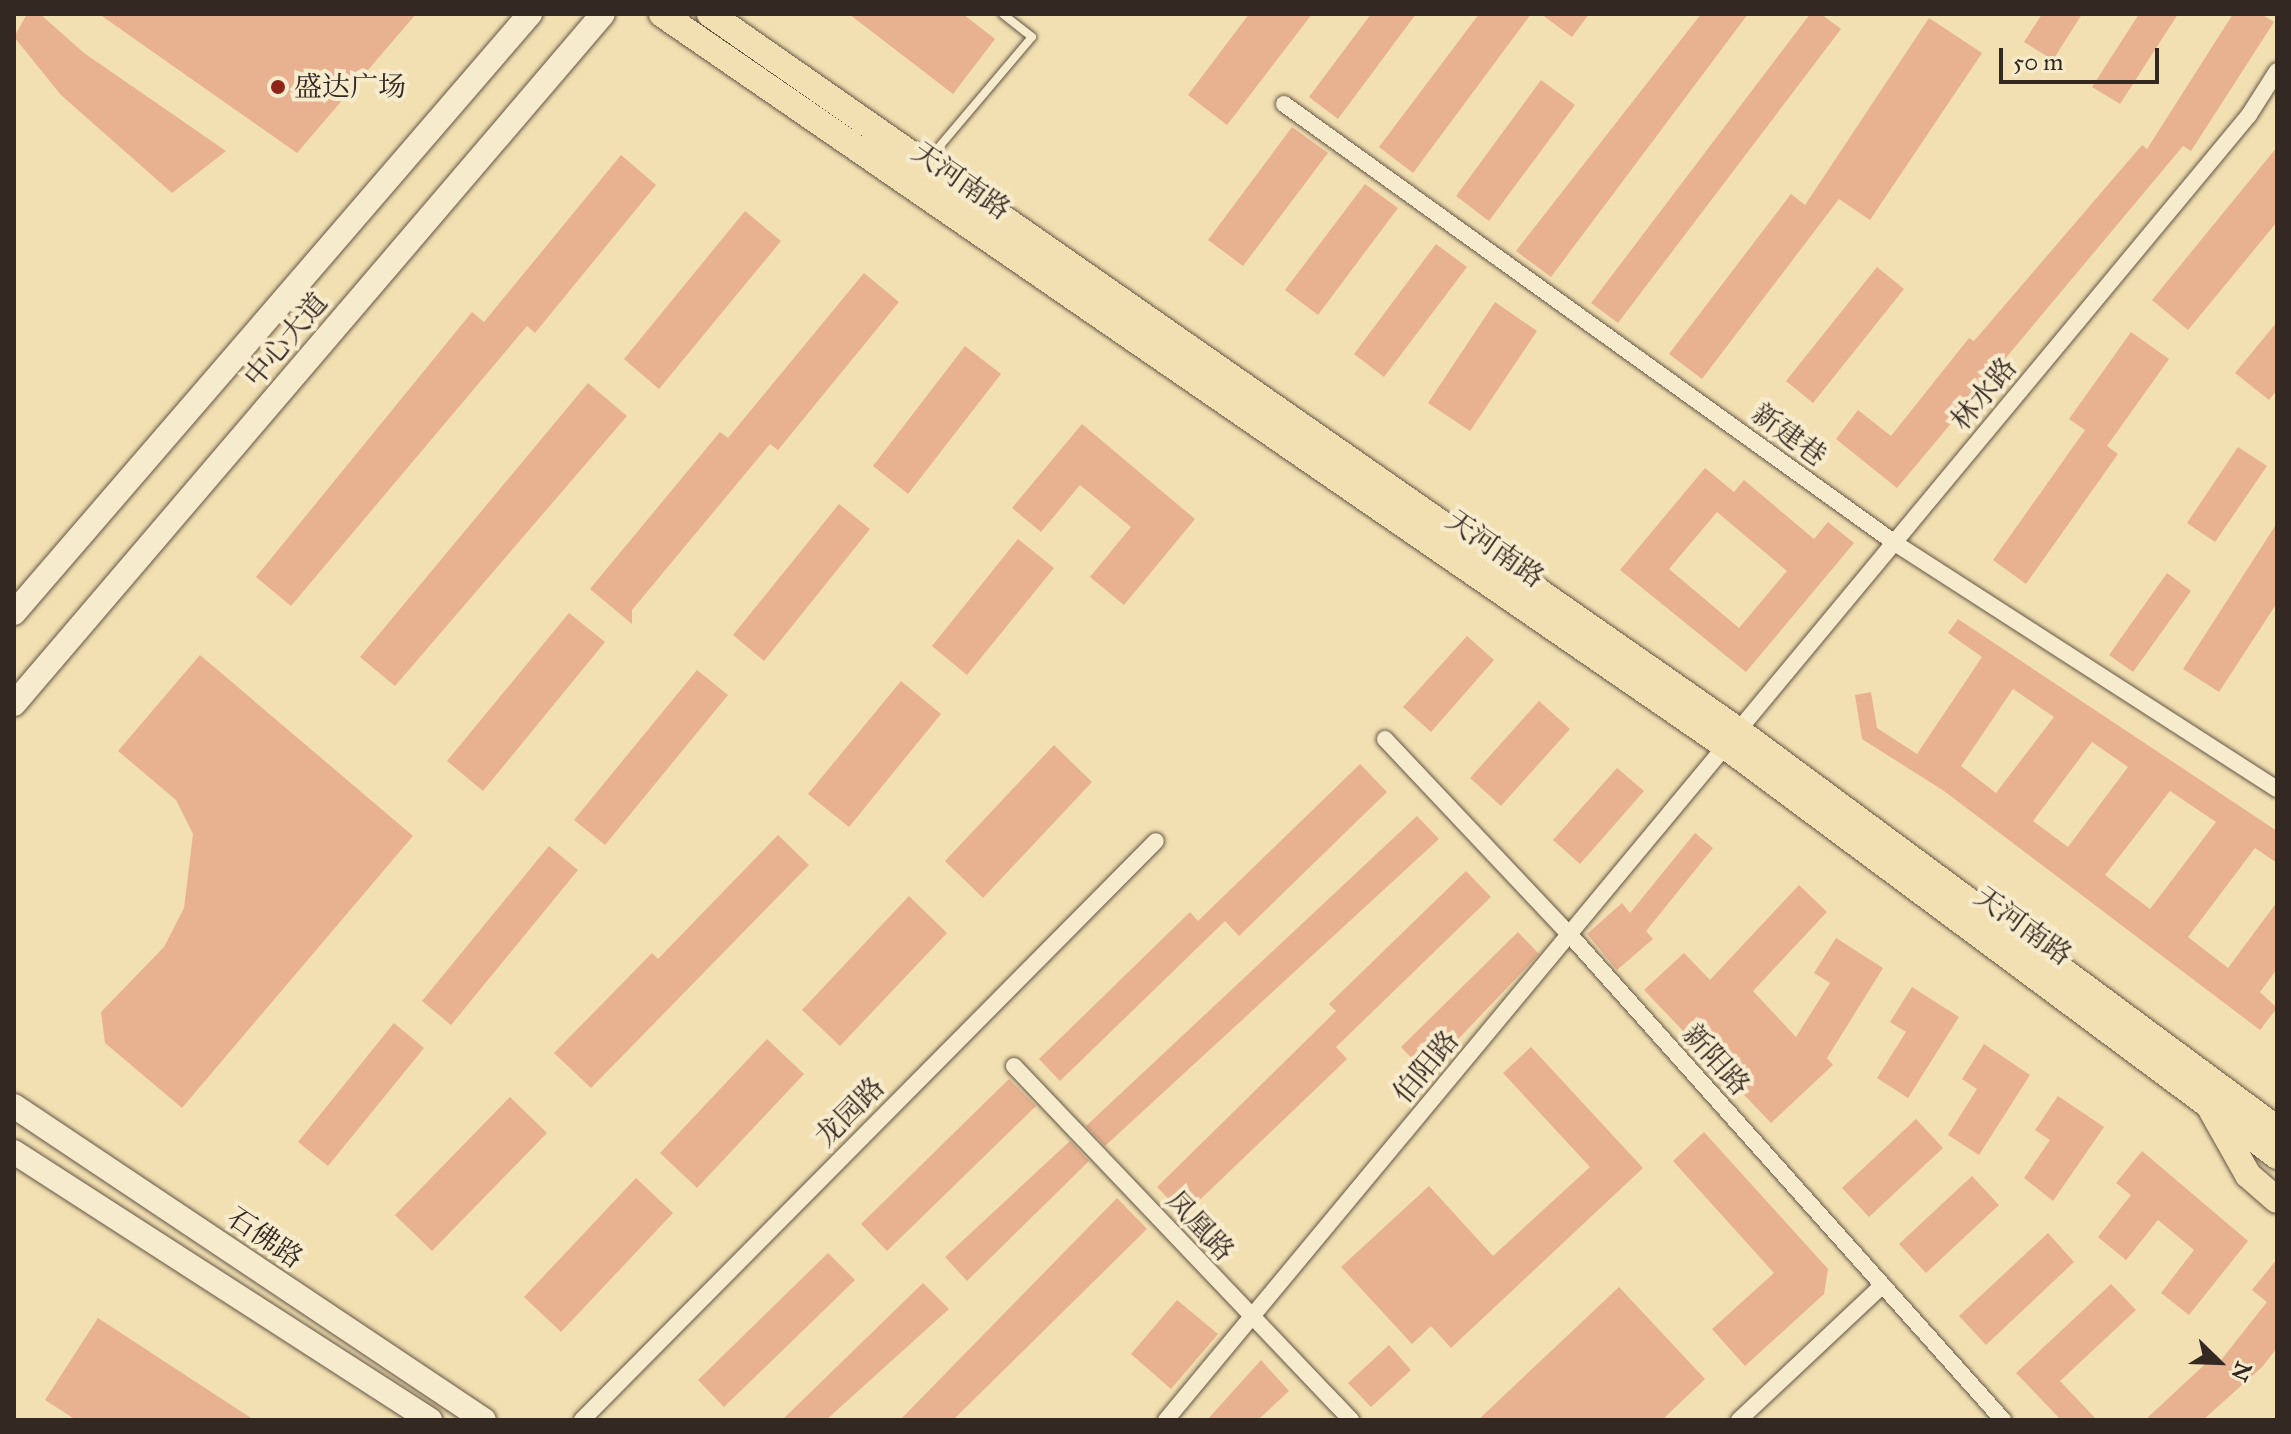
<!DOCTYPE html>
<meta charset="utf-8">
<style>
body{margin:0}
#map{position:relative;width:2291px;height:1434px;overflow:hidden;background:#f3e0b2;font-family:"IM FELL Great Primer","Noto Serif SC",serif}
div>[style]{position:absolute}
.building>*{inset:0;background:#e8b190}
.roads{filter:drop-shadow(0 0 2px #645646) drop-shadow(0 0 2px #645646)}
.lane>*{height:8px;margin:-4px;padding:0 4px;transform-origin:4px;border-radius:4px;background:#f7ebcd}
.street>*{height:16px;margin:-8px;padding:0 8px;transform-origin:8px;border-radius:8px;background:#f7ebcd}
.secondary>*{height:24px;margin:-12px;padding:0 12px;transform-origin:12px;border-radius:12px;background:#f7ebcd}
.primary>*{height:26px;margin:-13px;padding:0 13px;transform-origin:13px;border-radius:13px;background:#f3e0b2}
.dots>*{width:22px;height:22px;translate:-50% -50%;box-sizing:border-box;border:4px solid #f7ebcd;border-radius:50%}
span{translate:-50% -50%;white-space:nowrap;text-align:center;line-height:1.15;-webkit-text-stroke:8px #f7ebcd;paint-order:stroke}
.poi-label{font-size:28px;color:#342822}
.left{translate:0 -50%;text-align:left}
.street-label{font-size:28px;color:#342822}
.frame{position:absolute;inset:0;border:16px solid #342822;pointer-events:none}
.north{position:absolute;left:2179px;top:1322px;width:80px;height:80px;-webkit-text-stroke:6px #f7ebcd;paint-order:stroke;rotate:113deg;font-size:22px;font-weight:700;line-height:32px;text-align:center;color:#342822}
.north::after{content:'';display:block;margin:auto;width:28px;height:36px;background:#342822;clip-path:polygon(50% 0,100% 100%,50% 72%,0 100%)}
.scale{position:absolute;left:1999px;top:48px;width:160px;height:36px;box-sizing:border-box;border:4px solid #342822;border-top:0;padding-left:10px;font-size:24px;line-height:28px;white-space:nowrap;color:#342822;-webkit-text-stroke:6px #f7ebcd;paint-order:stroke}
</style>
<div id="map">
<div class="building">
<div style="clip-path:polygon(27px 14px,40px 14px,84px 53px,226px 151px,172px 193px,61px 95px,14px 37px)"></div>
<div style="clip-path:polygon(99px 14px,416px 14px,297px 153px)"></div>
<div style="clip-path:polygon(849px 14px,963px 14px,995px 39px,953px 94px)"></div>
<div style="clip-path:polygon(1249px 14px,1312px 14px,1227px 125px,1188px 95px)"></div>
<div style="clip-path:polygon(1371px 14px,1416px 14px,1338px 119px,1309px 97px)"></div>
<div style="clip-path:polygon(1479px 14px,1531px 14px,1413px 173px,1379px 147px)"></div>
<div style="clip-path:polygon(1541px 14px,1589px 14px,1572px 37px)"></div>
<div style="clip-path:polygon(1701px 14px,1748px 14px,1551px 277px,1516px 251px)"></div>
<div style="clip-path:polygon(1810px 14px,1821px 14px,1841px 29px,1618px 323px,1591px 303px)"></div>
<div style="clip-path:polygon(2042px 14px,2082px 14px,2053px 60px,2024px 42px)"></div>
<div style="clip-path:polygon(2139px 14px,2178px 14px,2120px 104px,2092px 87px)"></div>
<div style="clip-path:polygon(2233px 14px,2261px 14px,2274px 22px,2191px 151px,2183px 146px,1897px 488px,1836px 439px,1858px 410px,1891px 436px,1969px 338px,1974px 341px,2142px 145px,2147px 149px)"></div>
<div style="clip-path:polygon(1929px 18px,1982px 53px,1870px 220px,1839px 199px,1702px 379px,1669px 354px,1791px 194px,1805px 205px)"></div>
<div style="clip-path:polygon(1541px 80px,1575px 105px,1489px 221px,1456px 196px)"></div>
<div style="clip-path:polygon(1292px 127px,1328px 153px,1243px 266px,1208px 240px)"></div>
<div style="clip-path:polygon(2277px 147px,2277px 222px,2188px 330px,2152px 300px)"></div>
<div style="clip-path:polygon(621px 155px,656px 185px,535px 333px,527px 326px,291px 606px,256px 577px,472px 312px,484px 322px)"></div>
<div style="clip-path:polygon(1365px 184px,1398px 208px,1318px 315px,1285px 290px)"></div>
<div style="clip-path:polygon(745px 211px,781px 241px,659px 389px,624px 359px)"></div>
<div style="clip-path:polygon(1436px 244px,1467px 267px,1384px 377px,1354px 354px)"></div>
<div style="clip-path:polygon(1877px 267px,1904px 289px,1813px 403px,1786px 381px)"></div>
<div style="clip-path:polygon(864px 273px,899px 302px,778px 450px,770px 444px,632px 610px,632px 624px,590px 589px,720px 432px,728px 438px)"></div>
<div style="clip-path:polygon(1495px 302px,1537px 331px,1470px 431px,1428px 403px)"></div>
<div style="clip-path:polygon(2277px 322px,2277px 390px,2269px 400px,2235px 373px)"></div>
<div style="clip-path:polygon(2131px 332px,2169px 359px,2107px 446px,2118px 454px,2026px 584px,1993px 560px,2085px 430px,2069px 419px)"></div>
<div style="clip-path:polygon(965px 346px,1001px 374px,908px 494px,873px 466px)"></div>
<div style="clip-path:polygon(588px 383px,627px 416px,395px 686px,360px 657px)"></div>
<div style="clip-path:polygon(1082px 424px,1195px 519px,1124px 605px,1090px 577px,1131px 527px,1080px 485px,1041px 532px,1012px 508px)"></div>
<div style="clip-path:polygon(2238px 447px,2267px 466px,2215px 542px,2187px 523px)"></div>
<div style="clip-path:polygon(evenodd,1705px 468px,1734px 492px,1744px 480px,1814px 539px,1828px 522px,1854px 543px,1746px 672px,1620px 570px,1705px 468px,1717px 512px,1787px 571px,1739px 628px,1669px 569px,1717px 512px)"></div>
<div style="clip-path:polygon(839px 504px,870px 529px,764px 661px,733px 635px)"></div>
<div style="clip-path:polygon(2277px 523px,2277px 603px,2219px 692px,2183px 669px)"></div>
<div style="clip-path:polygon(1018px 539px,1054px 568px,967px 675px,932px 646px)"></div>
<div style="clip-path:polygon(2167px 573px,2191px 591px,2133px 672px,2109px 655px)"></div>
<div style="clip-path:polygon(569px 613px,605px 642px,483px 791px,447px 761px)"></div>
<div style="clip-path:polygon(evenodd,1958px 619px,2277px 831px,2277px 863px,2255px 848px,2188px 937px,2228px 968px,2277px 902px,2277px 969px,2260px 992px,2277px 1008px,2260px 1030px,1944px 791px,1862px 739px,1855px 695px,1871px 692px,1877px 728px,1917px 754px,1982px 657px,1948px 633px,1958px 619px,2013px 689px,2054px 717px,1996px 793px,1961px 766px,2013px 689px,1958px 619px,2092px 742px,2128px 767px,2068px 847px,2033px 821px,2092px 742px,1958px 619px,2170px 791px,2216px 822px,2150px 909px,2105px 875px,2170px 791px)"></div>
<div style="clip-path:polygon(1467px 636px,1494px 660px,1431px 732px,1403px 707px)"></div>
<div style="clip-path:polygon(200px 655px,413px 836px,182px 1108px,105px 1043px,101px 1012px,164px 947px,184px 908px,193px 834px,176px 800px,118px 751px)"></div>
<div style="clip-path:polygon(697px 670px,728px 695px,605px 845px,574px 820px)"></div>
<div style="clip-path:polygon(901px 681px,941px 714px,849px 827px,808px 794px)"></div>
<div style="clip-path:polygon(1539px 701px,1570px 729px,1501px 806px,1470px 778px)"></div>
<div style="clip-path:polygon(1054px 745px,1092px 782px,983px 898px,945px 861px)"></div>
<div style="clip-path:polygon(1360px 764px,1387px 792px,1239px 936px,1225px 921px,1060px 1081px,1039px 1059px,1190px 912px,1198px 921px)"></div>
<div style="clip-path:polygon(1617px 768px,1644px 791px,1580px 864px,1553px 840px)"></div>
<div style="clip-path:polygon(1417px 816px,1439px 839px,1105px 1146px,1086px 1126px)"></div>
<div style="clip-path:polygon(1695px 833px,1713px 848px,1646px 931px,1653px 939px,1617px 970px,1587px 934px,1622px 903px,1630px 913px)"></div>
<div style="clip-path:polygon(778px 835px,809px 865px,591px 1088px,554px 1053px,652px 953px,658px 959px)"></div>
<div style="clip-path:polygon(549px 846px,578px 870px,451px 1025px,422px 1001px)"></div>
<div style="clip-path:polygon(1466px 871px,1491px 897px,1336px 1047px,1347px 1059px,1184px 1215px,1157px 1187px,1336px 1011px,1329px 1004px)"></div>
<div style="clip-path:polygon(1799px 885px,1827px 912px,1753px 991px,1796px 1037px,1830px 983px,1814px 973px,1836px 938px,1883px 968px,1827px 1058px,1833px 1065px,1771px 1123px,1644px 990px,1684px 953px,1710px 980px)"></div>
<div style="clip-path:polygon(909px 896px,947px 933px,840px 1046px,802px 1010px)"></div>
<div style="clip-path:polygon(1518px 932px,1539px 954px,1426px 1073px,1401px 1047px)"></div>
<div style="clip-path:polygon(1912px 987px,1959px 1017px,1908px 1098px,1877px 1078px,1906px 1032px,1890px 1022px)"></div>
<div style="clip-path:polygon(394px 1023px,424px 1048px,328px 1166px,298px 1142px)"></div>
<div style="clip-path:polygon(767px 1039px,804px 1074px,697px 1188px,660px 1153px)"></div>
<div style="clip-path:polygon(1984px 1044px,2030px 1075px,1979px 1155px,1948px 1135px,1977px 1089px,1962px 1079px)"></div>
<div style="clip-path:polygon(1531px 1047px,1643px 1168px,1451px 1348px,1431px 1326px,1412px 1344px,1341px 1267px,1429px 1186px,1493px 1256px,1590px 1167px,1503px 1073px)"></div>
<div style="clip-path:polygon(1009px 1079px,1036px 1106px,887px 1251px,861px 1224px)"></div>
<div style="clip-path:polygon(2058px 1096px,2104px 1127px,2053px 1201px,2024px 1178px,2050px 1140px,2035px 1130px)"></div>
<div style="clip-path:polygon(510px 1097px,547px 1133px,432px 1251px,395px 1215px)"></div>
<div style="clip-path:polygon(1916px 1119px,1943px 1148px,1869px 1217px,1842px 1188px)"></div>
<div style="clip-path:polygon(1704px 1132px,1828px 1269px,1824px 1294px,1745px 1366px,1712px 1329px,1774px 1273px,1673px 1161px)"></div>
<div style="clip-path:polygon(1070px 1141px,1089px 1161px,967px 1281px,945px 1257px)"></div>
<div style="clip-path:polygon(2142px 1151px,2248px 1241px,2189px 1315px,2161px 1293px,2194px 1250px,2158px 1220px,2126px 1260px,2098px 1237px,2131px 1195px,2116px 1183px)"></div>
<div style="clip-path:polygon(1972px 1176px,1999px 1205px,1926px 1273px,1899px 1244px)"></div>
<div style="clip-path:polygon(636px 1178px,673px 1213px,561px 1332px,524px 1297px)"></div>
<div style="clip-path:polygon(1117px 1198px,1147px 1229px,953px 1420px,900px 1420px)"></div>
<div style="clip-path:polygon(2048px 1233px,2074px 1262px,1986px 1345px,1959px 1316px)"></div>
<div style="clip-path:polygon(828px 1253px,855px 1280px,724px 1407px,698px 1380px)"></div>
<div style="clip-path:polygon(2277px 1259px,2277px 1348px,2262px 1367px,2203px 1420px,2145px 1420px,2216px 1354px,2221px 1360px,2267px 1302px,2252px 1290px)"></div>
<div style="clip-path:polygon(923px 1283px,949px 1309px,826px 1420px,782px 1420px)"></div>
<div style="clip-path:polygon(2111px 1284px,2136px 1310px,2060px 1381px,2097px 1420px,2061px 1420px,2016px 1373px)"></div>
<div style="clip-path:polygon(1619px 1287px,1705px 1379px,1662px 1420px,1478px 1420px)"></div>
<div style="clip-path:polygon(1177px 1300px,1218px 1334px,1171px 1389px,1131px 1354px)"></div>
<div style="clip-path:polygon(98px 1318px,254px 1420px,76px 1420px,45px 1400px)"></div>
<div style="clip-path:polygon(1389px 1345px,1411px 1370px,1371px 1407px,1348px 1383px)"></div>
<div style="clip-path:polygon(1261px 1360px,1289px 1391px,1258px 1420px,1207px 1420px)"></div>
</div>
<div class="roads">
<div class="lane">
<div style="left:928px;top:160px;width:161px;rotate:-49.8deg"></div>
<div style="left:1032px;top:37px;width:37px;rotate:-142deg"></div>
</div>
<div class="street">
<div style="left:1284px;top:104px;width:752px;rotate:35.7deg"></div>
<div style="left:1895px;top:543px;width:454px;rotate:32.8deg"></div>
<div style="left:1385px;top:739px;width:270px;rotate:46.7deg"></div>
<div style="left:1570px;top:935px;width:650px;rotate:48.24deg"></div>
<div style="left:1014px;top:1066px;width:489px;rotate:46.4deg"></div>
<div style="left:582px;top:1420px;width:815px;rotate:-45.25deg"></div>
<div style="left:1166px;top:1420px;width:1696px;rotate:-50.31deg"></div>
<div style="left:2249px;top:115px;width:52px;rotate:-57.5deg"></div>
<div style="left:1739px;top:1420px;width:197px;rotate:-43.2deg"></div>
</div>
<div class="secondary">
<div style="left:14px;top:613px;width:791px;rotate:-49.26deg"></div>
<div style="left:14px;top:704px;width:907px;rotate:-49.52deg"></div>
<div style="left:14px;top:1106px;width:565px;rotate:33.75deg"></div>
<div style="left:14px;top:1152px;width:495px;rotate:32.8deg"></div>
</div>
<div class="primary">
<div style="left:662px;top:14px;width:1289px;rotate:34.54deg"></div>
<div style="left:1724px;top:745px;width:689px;rotate:36.62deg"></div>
<div style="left:710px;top:14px;width:1251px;rotate:34.87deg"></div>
<div style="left:1736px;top:729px;width:673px;rotate:36.48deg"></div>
<div style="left:2212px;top:1111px;width:73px;rotate:60.6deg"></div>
<div style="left:2248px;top:1175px;width:38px;rotate:41deg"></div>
</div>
</div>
<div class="dots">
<div style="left:278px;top:87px;background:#8f2418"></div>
</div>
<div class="poi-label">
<span class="left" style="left:294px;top:87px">盛达广场</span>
</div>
<div class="street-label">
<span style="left:961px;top:181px;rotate:35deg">天河南路</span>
<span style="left:286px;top:340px;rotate:-50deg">中心大道</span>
<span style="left:1984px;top:394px;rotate:-50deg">林水路</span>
<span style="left:1789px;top:435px;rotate:36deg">新建巷</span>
<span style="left:1495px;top:549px;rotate:35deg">天河南路</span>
<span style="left:2023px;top:926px;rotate:36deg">天河南路</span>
<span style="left:1716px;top:1060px;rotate:48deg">新阳路</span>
<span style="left:1426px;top:1067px;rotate:-50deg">伯阳路</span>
<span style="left:850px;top:1112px;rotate:-45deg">龙园路</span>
<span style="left:1200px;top:1226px;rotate:47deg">凤凰路</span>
<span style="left:265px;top:1238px;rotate:34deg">石佛路</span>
</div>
<div class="frame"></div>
<div class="north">N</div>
<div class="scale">50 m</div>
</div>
